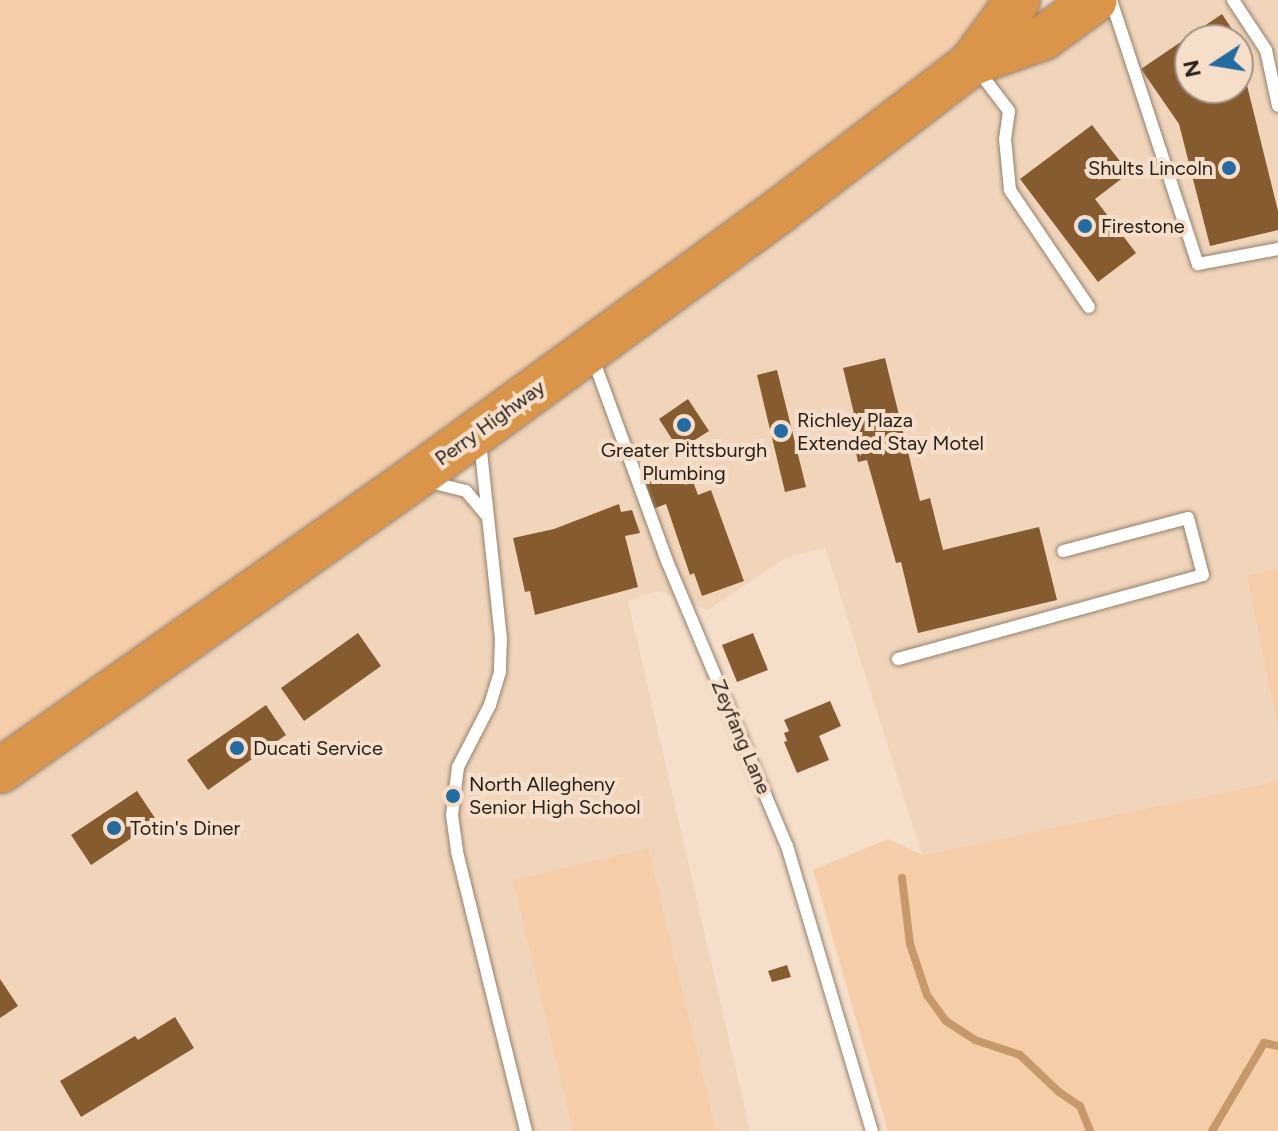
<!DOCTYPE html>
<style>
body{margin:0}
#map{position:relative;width:1278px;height:1131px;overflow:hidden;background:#f5dfcb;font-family:Figtree,sans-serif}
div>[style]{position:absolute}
.built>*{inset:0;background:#f1d5bb}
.green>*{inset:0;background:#f5cea9}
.stream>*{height:8px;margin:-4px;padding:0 4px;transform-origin:4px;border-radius:4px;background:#c6986b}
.building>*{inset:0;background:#865b2f}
.roads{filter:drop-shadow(0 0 2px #94806d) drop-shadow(0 0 2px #94806d)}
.lane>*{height:12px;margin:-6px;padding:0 6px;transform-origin:6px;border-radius:6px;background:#fff}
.highway>*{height:44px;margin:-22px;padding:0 22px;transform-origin:22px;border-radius:22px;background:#db954a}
.dots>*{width:22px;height:22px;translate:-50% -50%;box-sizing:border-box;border:4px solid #f5dfcb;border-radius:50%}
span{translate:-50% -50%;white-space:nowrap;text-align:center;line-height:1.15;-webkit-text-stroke:8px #f5dfcb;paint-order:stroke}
.poi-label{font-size:20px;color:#282119}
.right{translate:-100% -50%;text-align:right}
.left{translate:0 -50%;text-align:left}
.street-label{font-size:20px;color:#282119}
.north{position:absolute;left:1174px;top:24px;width:80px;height:80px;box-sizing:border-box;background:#f5dfcb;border:2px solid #a39384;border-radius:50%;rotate:258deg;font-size:22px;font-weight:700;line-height:32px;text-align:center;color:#282119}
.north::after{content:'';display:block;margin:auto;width:28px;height:36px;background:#256b9f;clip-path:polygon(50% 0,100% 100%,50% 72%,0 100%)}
</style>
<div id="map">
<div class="built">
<div style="clip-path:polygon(evenodd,1095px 0,1278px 0,1278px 568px,1247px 576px,1278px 729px,1278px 781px,922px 855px,825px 547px,784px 559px,708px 610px,658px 591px,628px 601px,750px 1131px,0 1131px,0 771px,434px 482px,481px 505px,478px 431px,1095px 0,1190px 40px,1238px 40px,1238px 88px,1190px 88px,1190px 40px)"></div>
</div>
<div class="green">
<div style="clip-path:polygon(0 0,1018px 0,972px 63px,0 771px)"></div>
<div style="clip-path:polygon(1278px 568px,1278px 729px,1247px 576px)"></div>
<div style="clip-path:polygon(1278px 781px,1278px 1131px,888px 1131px,813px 870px,888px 839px,922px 855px)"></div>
<div style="clip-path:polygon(648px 848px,716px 1131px,573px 1131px,513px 880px)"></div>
</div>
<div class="stream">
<div style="left:902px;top:878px;width:66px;rotate:83.1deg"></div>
<div style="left:910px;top:944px;width:54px;rotate:71.6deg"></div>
<div style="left:927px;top:995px;width:32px;rotate:54deg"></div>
<div style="left:946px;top:1021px;width:35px;rotate:33deg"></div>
<div style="left:975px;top:1040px;width:47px;rotate:18.4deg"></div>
<div style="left:1020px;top:1055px;width:54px;rotate:43.5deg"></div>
<div style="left:1059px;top:1092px;width:25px;rotate:34deg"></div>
<div style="left:1080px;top:1106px;width:27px;rotate:68deg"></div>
<div style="left:1212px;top:1131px;width:102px;rotate:-59.4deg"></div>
<div style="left:1264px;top:1043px;width:14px;rotate:12deg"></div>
</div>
<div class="building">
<div style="clip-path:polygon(evenodd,1222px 14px,1247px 52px,1240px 57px,1278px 211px,1278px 230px,1210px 246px,1179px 124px,1141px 69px,1222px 14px,1190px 40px,1238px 40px,1238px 88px,1190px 88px,1190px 40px)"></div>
<div style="clip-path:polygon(1092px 125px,1129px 173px,1095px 199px,1136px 253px,1098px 282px,1020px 179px)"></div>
<div style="clip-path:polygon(885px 358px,920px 501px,930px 498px,943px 550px,1039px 527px,1057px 600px,918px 633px,901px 562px,896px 563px,867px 460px,858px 462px,855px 448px,862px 447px,843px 368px)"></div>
<div style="clip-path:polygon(777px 370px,806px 487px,785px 492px,757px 375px)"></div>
<div style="clip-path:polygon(688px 399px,709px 431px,679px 450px,659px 419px)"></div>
<div style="clip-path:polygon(688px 468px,698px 495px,711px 490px,744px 581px,702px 596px,694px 573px,690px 575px,666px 504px,653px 509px,644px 484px)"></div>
<div style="clip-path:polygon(619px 504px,621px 512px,632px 510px,640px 533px,625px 536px,638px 587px,535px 615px,530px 591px,525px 592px,513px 538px,554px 529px)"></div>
<div style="clip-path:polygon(358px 633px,381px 666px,304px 721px,281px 688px)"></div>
<div style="clip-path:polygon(753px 633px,768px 670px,737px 682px,722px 645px)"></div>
<div style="clip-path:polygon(830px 701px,841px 726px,819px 736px,829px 760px,797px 773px,784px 742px,787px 741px,784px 733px,789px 731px,784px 720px)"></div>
<div style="clip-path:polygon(266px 705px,286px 735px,208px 790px,187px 760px)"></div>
<div style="clip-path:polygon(137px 791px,157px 821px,91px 865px,71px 835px)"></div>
<div style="clip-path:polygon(787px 965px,791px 977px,772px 982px,768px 971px)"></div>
<div style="clip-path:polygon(0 979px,18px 1006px,0 1018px)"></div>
<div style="clip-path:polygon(175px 1017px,194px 1048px,81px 1117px,60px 1081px,135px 1036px,138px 1040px)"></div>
</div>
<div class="roads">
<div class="lane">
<div style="left:1111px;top:0;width:278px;rotate:71.8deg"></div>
<div style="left:1198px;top:264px;width:81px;rotate:-10.6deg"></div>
<div style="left:1233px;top:0;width:60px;rotate:56.6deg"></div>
<div style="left:1266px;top:50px;width:57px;rotate:77.9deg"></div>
<div style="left:977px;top:69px;width:53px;rotate:52.7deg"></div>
<div style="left:1009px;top:111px;width:28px;rotate:98deg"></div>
<div style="left:1005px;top:139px;width:51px;rotate:84.4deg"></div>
<div style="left:1010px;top:190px;width:141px;rotate:56deg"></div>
<div style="left:592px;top:356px;width:218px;rotate:69.9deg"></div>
<div style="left:667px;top:561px;width:309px;rotate:67.2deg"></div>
<div style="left:787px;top:846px;width:297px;rotate:73.4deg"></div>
<div style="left:480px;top:442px;width:197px;rotate:83.9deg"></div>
<div style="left:501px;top:638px;width:34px;rotate:92deg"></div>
<div style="left:500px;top:672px;width:34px;rotate:107deg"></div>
<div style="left:490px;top:705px;width:70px;rotate:117.3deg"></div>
<div style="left:458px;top:767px;width:48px;rotate:97.1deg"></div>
<div style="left:452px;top:815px;width:37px;rotate:82deg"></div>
<div style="left:457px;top:852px;width:287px;rotate:76.1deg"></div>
<div style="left:430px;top:482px;width:37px;rotate:14deg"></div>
<div style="left:466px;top:491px;width:31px;rotate:50deg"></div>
<div style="left:898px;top:659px;width:316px;rotate:-15.4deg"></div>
<div style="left:1203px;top:575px;width:59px;rotate:-104.7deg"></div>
<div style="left:1188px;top:518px;width:129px;rotate:165.2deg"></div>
</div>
<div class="highway">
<div style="left:972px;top:63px;width:75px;rotate:-19.4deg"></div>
<div style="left:1043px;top:38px;width:64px;rotate:-36.2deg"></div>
<div style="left:0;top:771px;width:501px;rotate:-35.25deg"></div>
<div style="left:409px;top:482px;width:462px;rotate:-36.2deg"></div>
<div style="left:782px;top:209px;width:240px;rotate:-37.5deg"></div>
<div style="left:972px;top:63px;width:78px;rotate:-53.9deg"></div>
</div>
</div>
<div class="dots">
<div style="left:1229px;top:168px;background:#256b9f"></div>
<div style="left:1085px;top:226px;background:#256b9f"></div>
<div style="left:684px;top:425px;background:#256b9f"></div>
<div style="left:781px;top:431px;background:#256b9f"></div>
<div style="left:237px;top:748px;background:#256b9f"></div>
<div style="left:453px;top:796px;background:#256b9f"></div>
<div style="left:114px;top:828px;background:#256b9f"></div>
</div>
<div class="poi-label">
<span class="right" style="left:1213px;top:168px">Shults Lincoln</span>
<span class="left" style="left:1101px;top:226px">Firestone</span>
<span class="left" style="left:797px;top:432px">Richley Plaza<br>Extended Stay Motel</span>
<span style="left:684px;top:462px">Greater Pittsburgh<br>Plumbing</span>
<span class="left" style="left:253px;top:748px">Ducati Service</span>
<span class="left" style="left:469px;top:796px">North Allegheny<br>Senior High School</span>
<span class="left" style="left:130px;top:828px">Totin's Diner</span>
</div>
<div class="street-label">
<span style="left:490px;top:423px;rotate:-36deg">Perry Highway</span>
<span style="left:741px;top:737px;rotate:67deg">Zeyfang Lane</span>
</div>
<div class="north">N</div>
</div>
